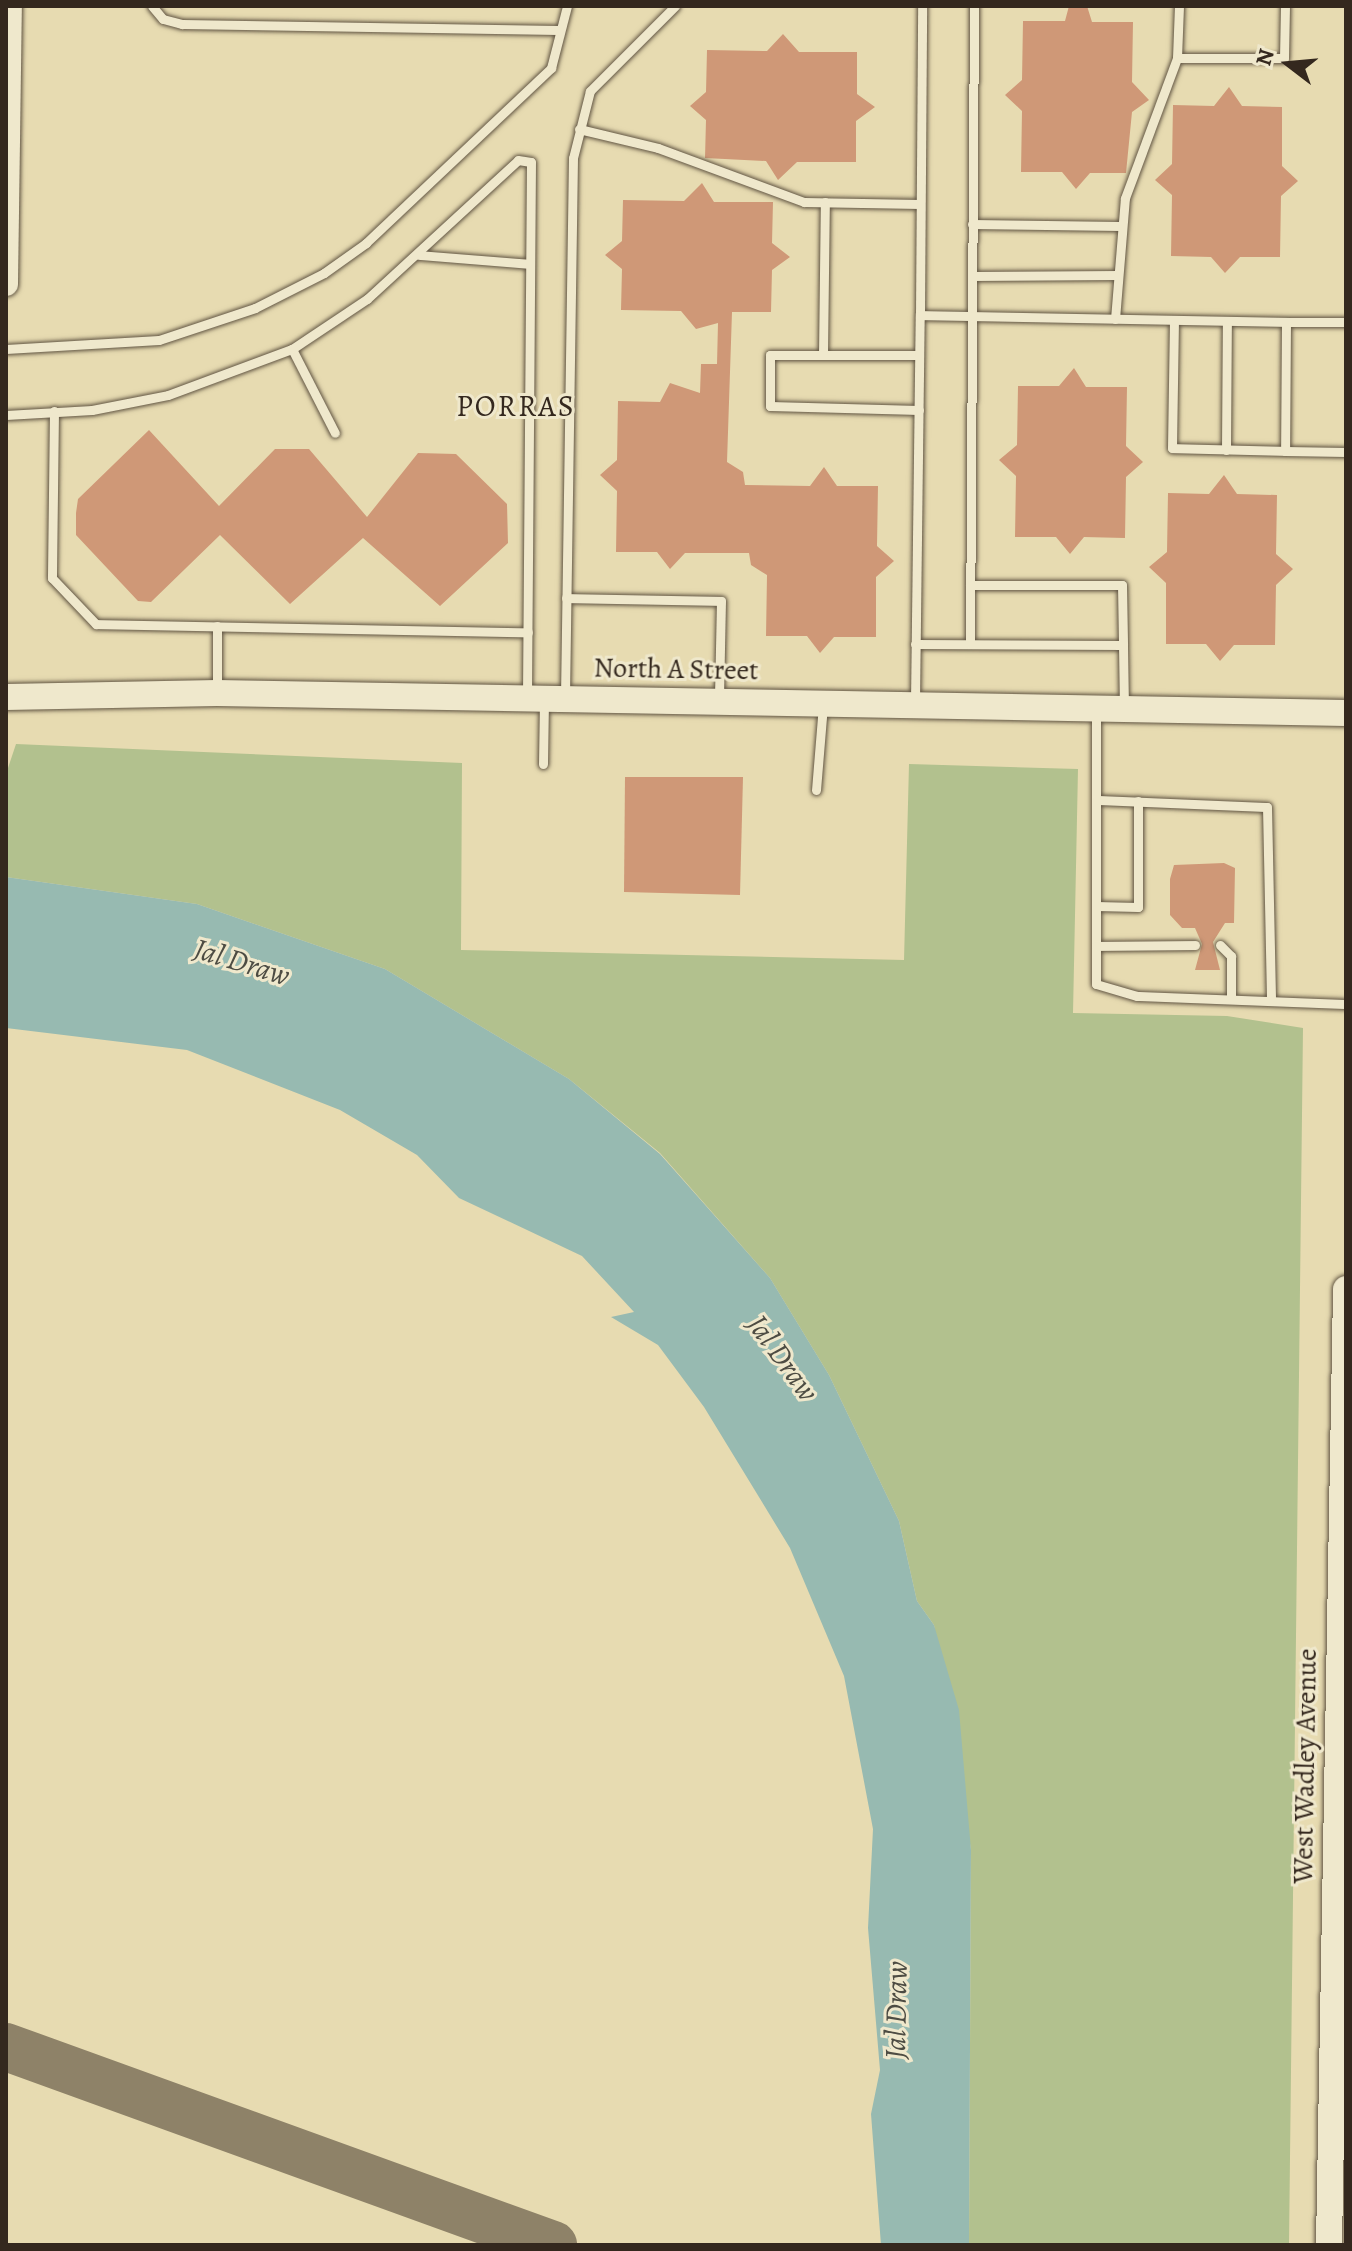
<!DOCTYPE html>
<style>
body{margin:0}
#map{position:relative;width:1352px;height:2251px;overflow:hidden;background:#e7dbb1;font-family:Alegreya,serif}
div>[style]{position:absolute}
.green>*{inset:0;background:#b2c18e}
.water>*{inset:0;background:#97bab1}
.taxiway>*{height:48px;margin:-24px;padding:0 24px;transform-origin:24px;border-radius:24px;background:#8e8268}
.building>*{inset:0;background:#cf9877}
.roads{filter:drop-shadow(0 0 2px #615543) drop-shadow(0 0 2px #615543)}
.service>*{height:9px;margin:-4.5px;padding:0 4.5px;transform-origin:4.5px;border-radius:4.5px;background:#efe8cc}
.tertiary>*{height:24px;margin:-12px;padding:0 12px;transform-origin:12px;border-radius:12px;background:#efe8cc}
.secondary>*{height:26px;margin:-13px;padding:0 13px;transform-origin:13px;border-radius:13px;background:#efe8cc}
span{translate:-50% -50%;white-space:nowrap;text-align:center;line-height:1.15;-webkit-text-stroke:6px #efe8cc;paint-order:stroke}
.street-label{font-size:28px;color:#34281e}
.neighbourhood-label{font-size:30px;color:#34281e;letter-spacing:2px}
.water-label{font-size:30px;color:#4d4c43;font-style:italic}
.frame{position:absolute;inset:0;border:8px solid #34281e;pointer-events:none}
.north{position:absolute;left:1248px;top:24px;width:80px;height:80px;-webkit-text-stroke:6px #efe8cc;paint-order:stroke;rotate:286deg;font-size:22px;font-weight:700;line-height:32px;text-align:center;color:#34281e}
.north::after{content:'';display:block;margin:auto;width:28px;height:36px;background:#34281e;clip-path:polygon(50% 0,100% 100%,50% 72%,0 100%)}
</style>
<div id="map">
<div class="green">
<div style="clip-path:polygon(16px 744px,462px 763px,461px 950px,904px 960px,909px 764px,1078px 769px,1073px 1013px,1227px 1016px,1303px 1028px,1289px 2245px,969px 2245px,971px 1850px,934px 1625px,917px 1601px,899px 1521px,829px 1375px,770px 1278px,660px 1153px,569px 1079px,385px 969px,197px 904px,6px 877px,8px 768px)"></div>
</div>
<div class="water">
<div style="clip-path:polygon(6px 877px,197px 904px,385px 969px,569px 1079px,660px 1154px,770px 1278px,829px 1375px,899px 1521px,917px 1601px,934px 1625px,959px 1710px,971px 1850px,969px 2245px,881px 2245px,871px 2114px,880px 2070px,868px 1928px,873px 1829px,844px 1676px,790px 1548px,704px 1407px,658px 1345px,611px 1317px,634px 1312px,582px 1256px,459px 1198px,417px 1155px,340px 1110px,187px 1050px,6px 1028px)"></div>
</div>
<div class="taxiway">
<div style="left:6px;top:2047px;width:582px;rotate:19.9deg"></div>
</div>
<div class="building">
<div style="clip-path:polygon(1069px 6px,1087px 6px,1092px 22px,1133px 22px,1132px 82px,1149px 100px,1132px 112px,1126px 173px,1090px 173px,1076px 189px,1062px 172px,1021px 172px,1022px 111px,1005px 95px,1022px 80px,1023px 21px,1065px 21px)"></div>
<div style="clip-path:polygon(783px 34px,799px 52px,857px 52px,857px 94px,875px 107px,856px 121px,856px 162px,797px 162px,778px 180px,766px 161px,705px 158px,706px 120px,690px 106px,706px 92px,707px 50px,767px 51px)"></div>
<div style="clip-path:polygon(1229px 87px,1242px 106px,1282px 107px,1282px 166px,1298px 181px,1281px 196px,1280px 257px,1240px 257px,1225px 273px,1211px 257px,1171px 256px,1172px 195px,1155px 180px,1172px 164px,1173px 105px,1214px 106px)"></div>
<div style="clip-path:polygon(702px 183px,714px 202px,773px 202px,772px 243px,790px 257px,772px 270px,771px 312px,732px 312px,727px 462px,743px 472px,745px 485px,810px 486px,824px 467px,837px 486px,878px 486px,877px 546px,894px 561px,876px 577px,876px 637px,834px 637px,820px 653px,807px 636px,766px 636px,767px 575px,751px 565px,749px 553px,685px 553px,670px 569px,657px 552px,616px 552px,617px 491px,600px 475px,617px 460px,618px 401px,660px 402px,670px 383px,700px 393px,701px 364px,717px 364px,718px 323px,696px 329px,681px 311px,621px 310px,622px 269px,605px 255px,622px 241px,623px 200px,684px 201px)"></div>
<div style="clip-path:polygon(1074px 368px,1086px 387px,1127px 387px,1126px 446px,1143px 462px,1126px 477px,1125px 538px,1084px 537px,1070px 554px,1056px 537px,1015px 537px,1016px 476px,999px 460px,1017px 445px,1018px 386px,1059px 386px)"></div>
<div style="clip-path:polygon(149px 430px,219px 506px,275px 449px,309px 449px,367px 517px,418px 453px,456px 454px,507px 504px,508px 543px,440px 606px,363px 538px,290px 604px,220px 535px,151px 602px,138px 601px,76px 535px,76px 513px,78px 499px)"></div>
<div style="clip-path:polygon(1224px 475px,1237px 494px,1277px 495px,1276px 554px,1293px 569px,1276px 585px,1275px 645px,1234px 645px,1220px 661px,1206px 644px,1166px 644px,1166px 583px,1149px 567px,1167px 552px,1168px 493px,1209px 494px)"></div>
<div style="clip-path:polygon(625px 777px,743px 777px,740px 895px,624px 892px)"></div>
<div style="clip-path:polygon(1224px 863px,1235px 868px,1234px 923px,1225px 923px,1213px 942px,1220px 970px,1195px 970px,1202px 944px,1195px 928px,1182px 928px,1170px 915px,1170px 879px,1174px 865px)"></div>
</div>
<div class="roads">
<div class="service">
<div style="left:152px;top:6px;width:17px;rotate:50deg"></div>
<div style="left:163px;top:19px;width:20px;rotate:15deg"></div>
<div style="left:182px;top:24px;width:376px;rotate:0.9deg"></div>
<div style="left:1177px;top:58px;width:52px;rotate:-87.8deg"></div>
<div style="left:579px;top:129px;width:81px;rotate:13.5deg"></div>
<div style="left:658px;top:148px;width:156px;rotate:20.3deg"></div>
<div style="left:804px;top:202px;width:116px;rotate:1deg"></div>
<div style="left:972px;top:224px;width:148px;rotate:0.8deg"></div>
<div style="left:419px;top:255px;width:111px;rotate:4.6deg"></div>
<div style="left:972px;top:276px;width:146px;rotate:-0.4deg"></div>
<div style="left:920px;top:315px;width:309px;rotate:-89.6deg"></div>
<div style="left:1115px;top:319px;width:121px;rotate:-85.3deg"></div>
<div style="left:1125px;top:198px;width:149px;rotate:-69.6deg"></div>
<div style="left:1177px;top:58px;width:107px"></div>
<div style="left:1284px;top:58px;width:52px;rotate:-88.9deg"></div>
<div style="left:1174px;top:320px;width:128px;rotate:90.9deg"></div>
<div style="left:1172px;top:448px;width:113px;rotate:1.5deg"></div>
<div style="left:1346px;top:322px;width:60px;rotate:180deg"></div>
<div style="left:1286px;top:322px;width:129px;rotate:90.4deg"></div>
<div style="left:1285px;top:451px;width:61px;rotate:0.9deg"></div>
<div style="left:6px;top:349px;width:153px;rotate:-3.4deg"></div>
<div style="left:159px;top:340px;width:101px;rotate:-18.4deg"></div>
<div style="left:255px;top:308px;width:77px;rotate:-26.9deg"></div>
<div style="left:324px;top:273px;width:52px;rotate:-35.5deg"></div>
<div style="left:366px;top:243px;width:255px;rotate:-43.4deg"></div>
<div style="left:551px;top:68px;width:64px;rotate:-75.5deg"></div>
<div style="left:292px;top:349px;width:94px;rotate:62.9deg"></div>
<div style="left:823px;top:355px;width:153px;rotate:-89.3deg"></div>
<div style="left:919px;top:410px;width:149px;rotate:-178.5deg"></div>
<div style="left:770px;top:406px;width:51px;rotate:-90deg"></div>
<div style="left:770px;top:355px;width:149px"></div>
<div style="left:54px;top:411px;width:167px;rotate:90.7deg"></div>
<div style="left:52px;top:578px;width:64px;rotate:46.3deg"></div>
<div style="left:96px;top:624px;width:432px;rotate:1.1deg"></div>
<div style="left:6px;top:415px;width:86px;rotate:-3.3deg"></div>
<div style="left:92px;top:410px;width:77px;rotate:-11.2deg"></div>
<div style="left:168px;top:395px;width:132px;rotate:-20.4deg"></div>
<div style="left:292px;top:349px;width:90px;rotate:-33.7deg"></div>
<div style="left:367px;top:299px;width:205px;rotate:-42.6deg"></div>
<div style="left:518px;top:160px;width:13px;rotate:9deg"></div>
<div style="left:531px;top:162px;width:536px;rotate:90.43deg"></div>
<div style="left:1226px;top:450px;width:129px;rotate:-89.6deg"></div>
<div style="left:970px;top:585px;width:152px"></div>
<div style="left:1122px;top:585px;width:60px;rotate:89deg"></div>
<div style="left:566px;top:598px;width:155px;rotate:1.1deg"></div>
<div style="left:721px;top:601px;width:97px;rotate:91.2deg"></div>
<div style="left:915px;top:644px;width:208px;rotate:0.3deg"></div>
<div style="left:1123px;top:645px;width:61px;rotate:89.1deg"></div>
<div style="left:970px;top:644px;width:638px;rotate:-89.64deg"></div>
<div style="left:217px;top:690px;width:64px;rotate:-90deg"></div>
<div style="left:565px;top:697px;width:539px;rotate:-89.15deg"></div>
<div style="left:573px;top:158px;width:69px;rotate:-75.8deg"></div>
<div style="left:590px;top:91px;width:120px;rotate:-45deg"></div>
<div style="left:915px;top:702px;width:387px;rotate:-89.3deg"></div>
<div style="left:920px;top:315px;width:366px;rotate:1.1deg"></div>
<div style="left:1096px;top:712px;width:272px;rotate:90deg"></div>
<div style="left:1096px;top:984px;width:43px;rotate:16.3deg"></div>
<div style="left:1137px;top:996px;width:209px;rotate:2.2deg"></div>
<div style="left:543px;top:764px;width:62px;rotate:-89.1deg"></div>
<div style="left:816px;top:790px;width:85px;rotate:-85.3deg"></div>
<div style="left:1097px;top:800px;width:170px;rotate:2.4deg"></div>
<div style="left:1267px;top:807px;width:191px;rotate:88.8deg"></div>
<div style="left:1096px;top:906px;width:42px;rotate:1.4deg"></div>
<div style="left:1138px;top:907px;width:106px;rotate:-90deg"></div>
<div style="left:1220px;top:945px;width:16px;rotate:45deg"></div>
<div style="left:1231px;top:956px;width:40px;rotate:90deg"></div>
<div style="left:1096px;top:946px;width:99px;rotate:-0.6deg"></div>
</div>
<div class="tertiary">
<div style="left:6px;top:284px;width:278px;rotate:-89.2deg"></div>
</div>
<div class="secondary">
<div style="left:6px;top:697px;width:211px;rotate:-1.1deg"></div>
<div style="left:217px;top:693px;width:1129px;rotate:1.01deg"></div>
<div style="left:1329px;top:2245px;width:956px;rotate:-88.98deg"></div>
</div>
</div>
<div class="street-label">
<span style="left:676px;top:669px;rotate:1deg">North A Street</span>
<span style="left:1305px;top:1766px;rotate:-89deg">West Wadley Avenue</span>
</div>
<div class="neighbourhood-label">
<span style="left:516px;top:406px">PORRAS</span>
</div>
<div class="water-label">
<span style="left:242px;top:962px;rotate:17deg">Jal Draw</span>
<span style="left:783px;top:1358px;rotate:54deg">Jal Draw</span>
<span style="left:896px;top:2010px;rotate:-89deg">Jal Draw</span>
</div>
<div class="frame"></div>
<div class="north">N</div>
</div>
